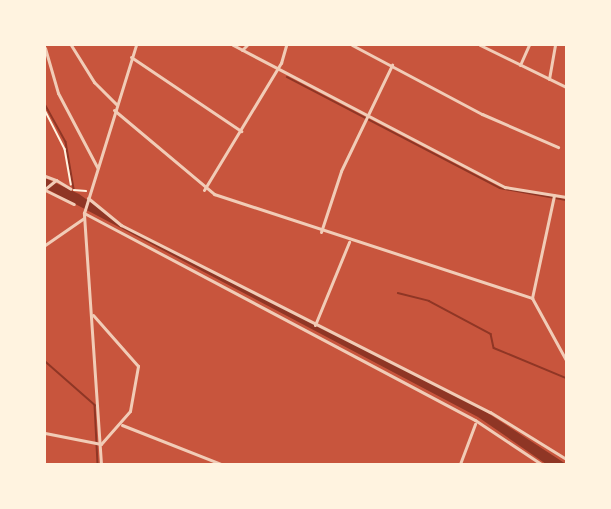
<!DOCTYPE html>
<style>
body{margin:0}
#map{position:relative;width:611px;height:509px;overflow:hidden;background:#c8553d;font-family:"PT Sans Narrow",sans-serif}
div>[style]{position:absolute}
.water>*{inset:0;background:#8f3625}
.stream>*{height:1.5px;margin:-0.75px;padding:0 0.75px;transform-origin:0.75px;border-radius:0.75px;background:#8f3625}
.path>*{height:1.5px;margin:-0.75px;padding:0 0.75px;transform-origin:0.75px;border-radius:0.75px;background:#fff3e0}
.minor>*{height:3px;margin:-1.5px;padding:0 1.5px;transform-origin:1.5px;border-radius:1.5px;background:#f1ccb7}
span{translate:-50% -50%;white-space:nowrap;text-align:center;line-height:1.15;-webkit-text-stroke:5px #fff3e0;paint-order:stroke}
.frame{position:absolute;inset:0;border:46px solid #fff3e0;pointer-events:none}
</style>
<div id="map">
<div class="water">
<div style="clip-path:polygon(45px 178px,79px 194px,131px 231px,483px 410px,566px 464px,546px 464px,478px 417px,45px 188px)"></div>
</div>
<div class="stream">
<div style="left:287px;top:77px;width:240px;rotate:27.5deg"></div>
<div style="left:500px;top:188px;width:67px;rotate:10.3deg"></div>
<div style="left:45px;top:104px;width:43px;rotate:61.1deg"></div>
<div style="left:66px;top:142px;width:48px;rotate:80.3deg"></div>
<div style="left:398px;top:293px;width:32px;rotate:14deg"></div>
<div style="left:429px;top:301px;width:70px;rotate:28deg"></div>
<div style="left:491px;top:334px;width:14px;rotate:78deg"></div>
<div style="left:494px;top:348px;width:78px;rotate:22.6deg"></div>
<div style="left:45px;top:361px;width:67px;rotate:41.3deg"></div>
<div style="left:95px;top:405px;width:59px;rotate:87.1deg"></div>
</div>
<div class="path">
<div style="left:45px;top:110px;width:44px;rotate:62.9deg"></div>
<div style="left:65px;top:149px;width:36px;rotate:80deg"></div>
<div style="left:74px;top:190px;width:12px;rotate:5deg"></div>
</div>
<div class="minor">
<div style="left:71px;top:45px;width:44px;rotate:58.1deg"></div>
<div style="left:94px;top:82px;width:31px;rotate:45deg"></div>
<div style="left:233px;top:45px;width:307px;rotate:27.6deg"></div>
<div style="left:505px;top:187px;width:62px;rotate:9.3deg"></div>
<div style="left:352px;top:45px;width:147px;rotate:28deg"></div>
<div style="left:482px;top:114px;width:83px;rotate:23.5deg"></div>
<div style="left:480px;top:45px;width:96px;rotate:26deg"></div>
<div style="left:45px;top:48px;width:47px;rotate:73.9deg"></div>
<div style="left:58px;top:93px;width:84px;rotate:62.2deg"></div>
<div style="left:242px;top:50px;width:7px;rotate:-45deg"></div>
<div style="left:131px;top:57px;width:133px;rotate:33.9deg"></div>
<div style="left:520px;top:65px;width:22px;rotate:-66deg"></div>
<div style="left:549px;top:79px;width:35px;rotate:-80deg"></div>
<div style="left:114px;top:110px;width:131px;rotate:40deg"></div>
<div style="left:214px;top:194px;width:335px;rotate:18.1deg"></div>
<div style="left:532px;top:298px;width:71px;rotate:61.3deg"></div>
<div style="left:45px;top:176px;width:12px;rotate:20deg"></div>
<div style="left:56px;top:180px;width:14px;rotate:141deg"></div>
<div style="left:56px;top:180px;width:17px;rotate:31deg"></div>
<div style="left:45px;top:190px;width:32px;rotate:26deg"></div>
<div style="left:204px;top:190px;width:149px;rotate:-58.8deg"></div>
<div style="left:281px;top:63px;width:19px;rotate:-74deg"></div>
<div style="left:88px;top:198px;width:43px;rotate:39.3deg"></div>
<div style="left:121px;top:225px;width:414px;rotate:26.9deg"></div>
<div style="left:490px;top:412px;width:89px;rotate:31.7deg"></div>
<div style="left:84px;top:213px;width:442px;rotate:27.9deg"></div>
<div style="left:475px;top:420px;width:79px;rotate:33.7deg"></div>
<div style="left:321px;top:232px;width:64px;rotate:-71.8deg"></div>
<div style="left:341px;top:171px;width:118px;rotate:-64.3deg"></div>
<div style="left:45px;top:245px;width:47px;rotate:-34.7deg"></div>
<div style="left:532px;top:298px;width:105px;rotate:-77.9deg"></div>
<div style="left:315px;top:325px;width:90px;rotate:-67.7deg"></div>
<div style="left:122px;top:425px;width:106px;rotate:21.5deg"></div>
<div style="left:45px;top:433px;width:57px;rotate:11.1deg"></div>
<div style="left:101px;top:444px;width:44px;rotate:-48.7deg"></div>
<div style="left:130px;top:411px;width:46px;rotate:-79.9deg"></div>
<div style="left:138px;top:366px;width:68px;rotate:-131.4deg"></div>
<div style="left:101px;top:464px;width:252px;rotate:-93.9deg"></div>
<div style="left:84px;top:213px;width:176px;rotate:-72.8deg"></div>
<div style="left:460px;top:464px;width:43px;rotate:-69.4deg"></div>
<div style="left:566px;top:464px;width:1px;rotate:-90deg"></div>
</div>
<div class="frame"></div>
</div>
